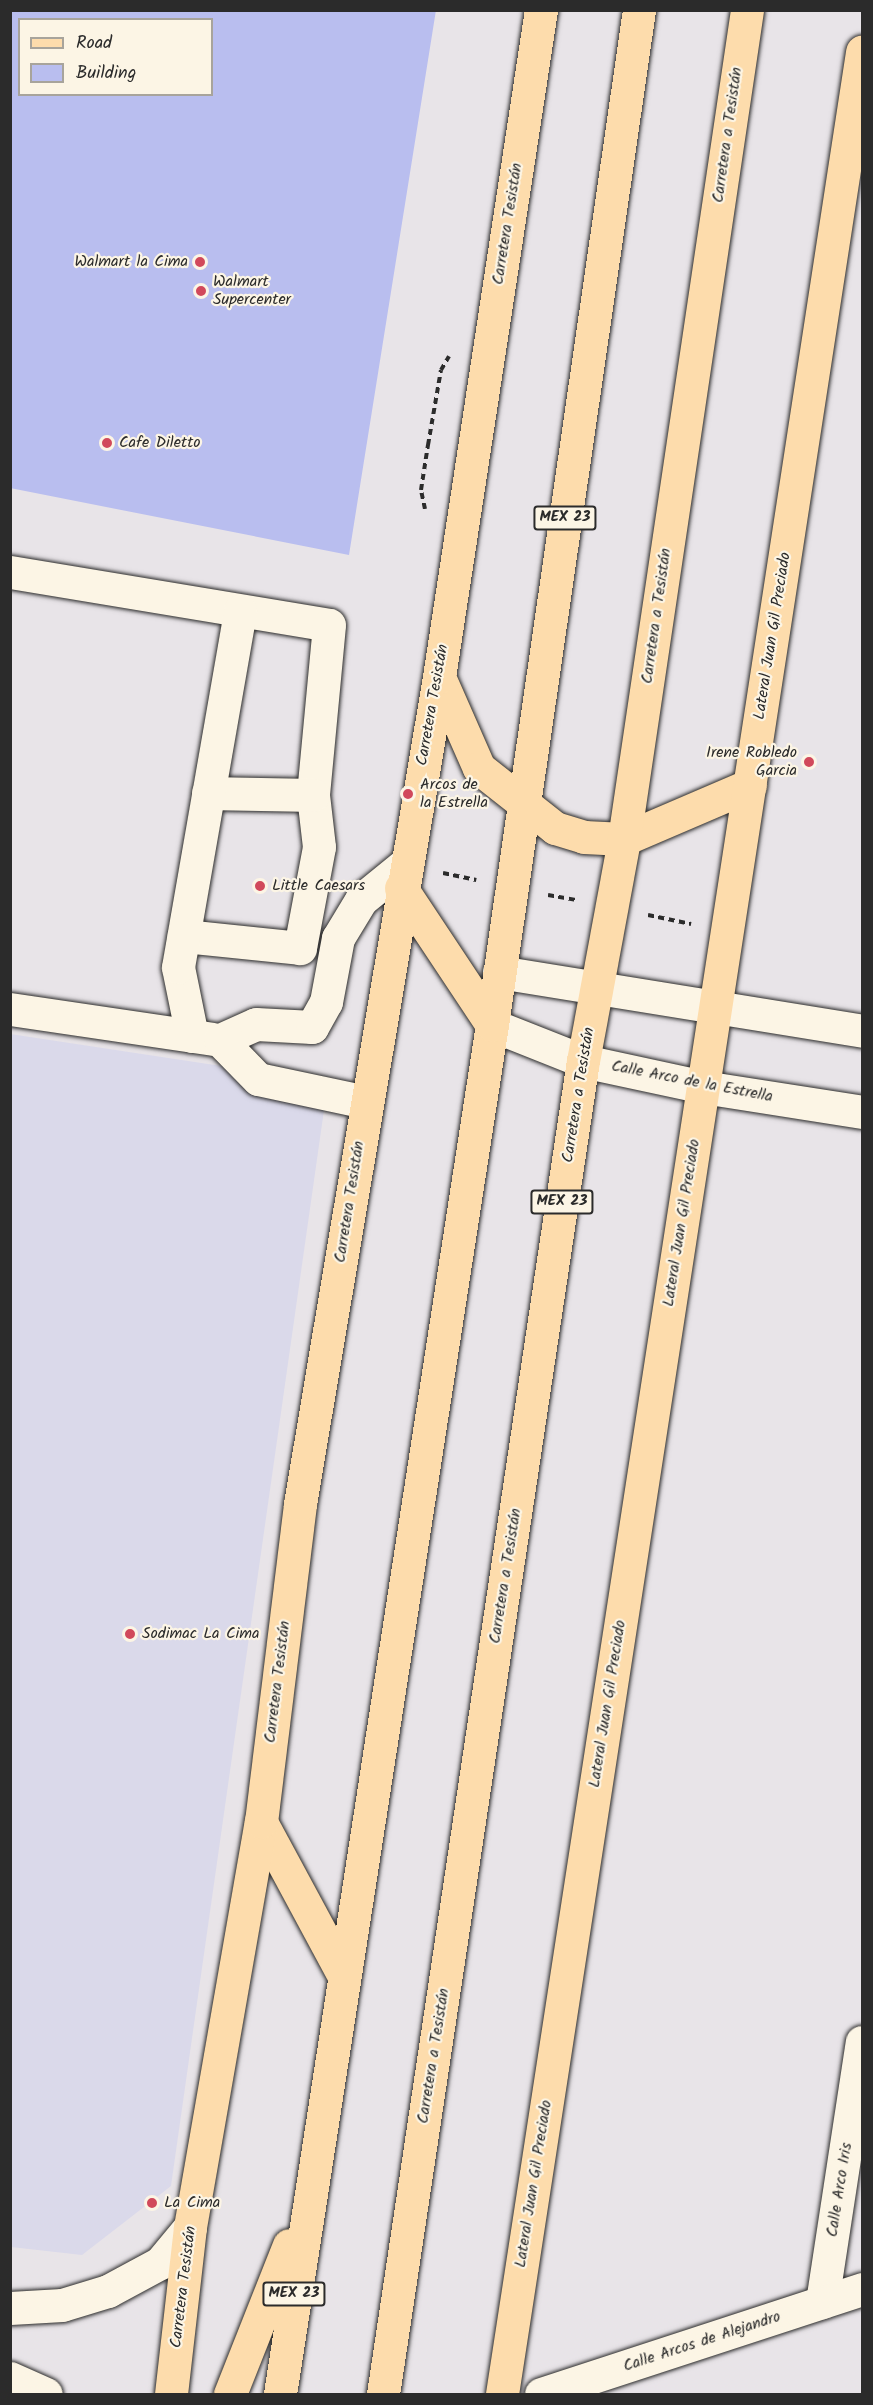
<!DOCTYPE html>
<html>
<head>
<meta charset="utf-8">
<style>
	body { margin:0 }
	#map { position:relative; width:873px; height:2405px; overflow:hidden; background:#e8e4e8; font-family:Kalam,sans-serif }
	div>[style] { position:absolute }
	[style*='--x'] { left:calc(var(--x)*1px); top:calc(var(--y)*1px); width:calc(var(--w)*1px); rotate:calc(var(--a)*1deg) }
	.built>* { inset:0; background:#dad9ea }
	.building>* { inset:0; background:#b9beef }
	.path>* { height:4px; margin-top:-2px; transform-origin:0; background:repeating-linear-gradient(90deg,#2b2b2b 0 6px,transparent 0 10.5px) }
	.roads { filter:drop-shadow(0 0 2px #2b2b2b) drop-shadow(0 0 2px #2b2b2b) }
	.minor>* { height:33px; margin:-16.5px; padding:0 16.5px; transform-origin:16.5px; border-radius:16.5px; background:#fcf5e5 }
	.major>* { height:33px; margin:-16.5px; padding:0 16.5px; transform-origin:16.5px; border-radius:16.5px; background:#fddcac }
	.dots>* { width:16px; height:16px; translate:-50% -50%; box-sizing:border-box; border:3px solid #fcf5e5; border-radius:50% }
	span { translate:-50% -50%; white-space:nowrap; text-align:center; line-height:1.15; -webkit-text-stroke:4.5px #fcf5e5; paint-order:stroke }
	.shield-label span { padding:2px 4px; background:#fcf5e5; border:2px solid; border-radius:4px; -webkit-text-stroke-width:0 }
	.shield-label { font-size:15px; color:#2b2b2b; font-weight:700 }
	.street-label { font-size:16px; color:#2b2b2b }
	.poi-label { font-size:16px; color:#2b2b2b }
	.right { translate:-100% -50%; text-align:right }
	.left { translate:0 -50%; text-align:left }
	.frame { position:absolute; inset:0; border:12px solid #2b2b2b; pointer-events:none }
	.legend { position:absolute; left:18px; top:18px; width:195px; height:78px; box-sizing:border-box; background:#fcf5e5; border:2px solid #a8a49b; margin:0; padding:8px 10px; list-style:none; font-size:18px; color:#2b2b2b }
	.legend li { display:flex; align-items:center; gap:12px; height:30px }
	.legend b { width:30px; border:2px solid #a8a49b }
</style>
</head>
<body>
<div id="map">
	<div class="built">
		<i style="clip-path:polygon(10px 1034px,328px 1082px,171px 2186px,82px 2255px,11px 2247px)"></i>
	</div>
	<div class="building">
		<i style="clip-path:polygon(evenodd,10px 10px,436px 10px,349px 555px,10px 488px,10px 10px,20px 20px,212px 20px,212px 94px,20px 94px,20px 20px)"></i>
	</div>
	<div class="path">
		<i style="--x:425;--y:509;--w:19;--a:-102"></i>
		<i style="--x:421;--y:490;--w:46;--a:-81.2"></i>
		<i style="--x:428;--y:445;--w:76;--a:-80.2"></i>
		<i style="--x:441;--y:370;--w:16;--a:-60"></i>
		<i style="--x:443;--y:873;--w:34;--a:12"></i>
		<i style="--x:548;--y:895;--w:28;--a:10"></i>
		<i style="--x:648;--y:915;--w:44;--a:11.8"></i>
	</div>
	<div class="roads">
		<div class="minor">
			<i style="--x:10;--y:572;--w:323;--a:9.4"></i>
			<i style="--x:329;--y:625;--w:171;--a:95.4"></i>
			<i style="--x:313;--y:795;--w:52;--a:83.4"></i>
			<i style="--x:319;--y:847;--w:103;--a:100.7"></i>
			<i style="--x:300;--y:948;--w:117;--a:-174.1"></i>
			<i style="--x:208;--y:793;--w:105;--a:1.1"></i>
			<i style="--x:499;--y:972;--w:368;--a:9.2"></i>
			<i style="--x:10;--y:1009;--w:204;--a:8.4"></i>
			<i style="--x:492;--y:1025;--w:98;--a:21.6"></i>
			<i style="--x:583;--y:1061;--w:123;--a:12.2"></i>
			<i style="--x:703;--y:1087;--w:161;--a:8.9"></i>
			<i style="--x:192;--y:1036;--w:70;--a:-101.5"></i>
			<i style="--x:178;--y:967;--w:361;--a:-80.1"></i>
			<i style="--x:366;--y:1102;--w:110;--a:-168"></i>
			<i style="--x:258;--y:1079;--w:54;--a:-134.3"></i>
			<i style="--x:220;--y:1040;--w:39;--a:-24"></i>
			<i style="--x:256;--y:1024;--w:56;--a:3.1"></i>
			<i style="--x:312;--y:1027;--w:29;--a:-61"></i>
			<i style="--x:326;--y:1002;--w:65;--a:-79.4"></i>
			<i style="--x:338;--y:938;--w:44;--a:-58.8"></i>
			<i style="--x:361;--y:900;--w:55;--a:-39.1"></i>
			<i style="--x:822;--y:2302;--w:263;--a:-81.3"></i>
			<i style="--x:10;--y:2308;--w:52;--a:-3.3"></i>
			<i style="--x:62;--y:2305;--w:48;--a:-16.9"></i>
			<i style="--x:108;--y:2291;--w:59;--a:-28.3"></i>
			<i style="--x:160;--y:2263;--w:47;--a:-50.2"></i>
			<i style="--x:10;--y:2378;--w:39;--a:24"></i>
			<i style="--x:541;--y:2394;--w:338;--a:-18.1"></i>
		</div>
		<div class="major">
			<i style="--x:439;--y:677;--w:99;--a:66.3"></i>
			<i style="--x:479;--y:768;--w:97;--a:38.3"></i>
			<i style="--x:555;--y:828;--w:30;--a:17"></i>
			<i style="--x:584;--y:837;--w:40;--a:2.9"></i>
			<i style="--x:624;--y:839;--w:137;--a:-23.2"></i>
			<i style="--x:401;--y:888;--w:164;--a:56.4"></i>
			<i style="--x:261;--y:1822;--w:175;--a:61.7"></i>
			<i style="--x:171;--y:2394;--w:168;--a:-83.5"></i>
			<i style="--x:190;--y:2227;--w:411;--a:-80.1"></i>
			<i style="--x:261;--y:1822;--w:320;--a:-83"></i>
			<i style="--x:300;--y:1504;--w:839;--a:-80.46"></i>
			<i style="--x:439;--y:677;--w:675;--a:-81.31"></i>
			<i style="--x:230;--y:2394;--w:160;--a:-68.4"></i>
			<i style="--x:280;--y:2394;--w:1385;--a:-81.2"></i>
			<i style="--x:492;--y:1025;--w:1026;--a:-81.76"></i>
			<i style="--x:383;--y:2394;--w:1348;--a:-81.47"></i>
			<i style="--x:583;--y:1061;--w:226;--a:-79.5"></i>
			<i style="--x:624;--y:839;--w:838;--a:-81.56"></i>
			<i style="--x:502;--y:2394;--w:2370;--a:-81.26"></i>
		</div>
	</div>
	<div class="dots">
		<i style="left:200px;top:262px;background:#d1495b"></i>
		<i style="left:201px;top:291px;background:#d1495b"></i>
		<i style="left:107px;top:443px;background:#d1495b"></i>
		<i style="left:809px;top:762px;background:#d1495b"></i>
		<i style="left:408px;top:794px;background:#d1495b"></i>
		<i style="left:260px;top:886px;background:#d1495b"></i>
		<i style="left:130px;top:1634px;background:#d1495b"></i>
		<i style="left:152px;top:2203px;background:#d1495b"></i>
	</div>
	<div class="shield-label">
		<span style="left:565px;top:518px">MEX 23</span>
		<span style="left:562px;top:1202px">MEX 23</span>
		<span style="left:294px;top:2294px">MEX 23</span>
	</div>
	<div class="street-label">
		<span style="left:728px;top:135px;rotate:-82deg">Carretera a Tesistán</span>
		<span style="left:508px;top:224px;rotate:-81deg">Carretera Tesistán</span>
		<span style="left:657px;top:616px;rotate:-82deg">Carretera a Tesistán</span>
		<span style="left:773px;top:636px;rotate:-81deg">Lateral Juan Gil Preciado</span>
		<span style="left:433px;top:705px;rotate:-80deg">Carretera Tesistán</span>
		<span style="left:692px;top:1082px;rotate:11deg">Calle Arco de la Estrella</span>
		<span style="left:579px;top:1095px;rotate:-81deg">Carretera a Tesistán</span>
		<span style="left:350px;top:1202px;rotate:-81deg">Carretera Tesistán</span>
		<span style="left:682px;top:1223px;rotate:-81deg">Lateral Juan Gil Preciado</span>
		<span style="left:506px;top:1576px;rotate:-81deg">Carretera a Tesistán</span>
		<span style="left:278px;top:1682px;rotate:-83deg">Carretera Tesistán</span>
		<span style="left:608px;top:1704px;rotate:-81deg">Lateral Juan Gil Preciado</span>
		<span style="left:434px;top:2056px;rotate:-81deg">Carretera a Tesistán</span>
		<span style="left:534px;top:2184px;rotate:-81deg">Lateral Juan Gil Preciado</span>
		<span style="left:840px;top:2190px;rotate:-81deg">Calle Arco Iris</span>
		<span style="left:184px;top:2287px;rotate:-83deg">Carretera Tesistán</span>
		<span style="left:702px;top:2342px;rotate:-18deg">Calle Arcos de Alejandro</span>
	</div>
	<div class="poi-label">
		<span class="right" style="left:188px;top:262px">Walmart la Cima</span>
		<span class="left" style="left:213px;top:291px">Walmart<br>Supercenter</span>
		<span class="left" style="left:119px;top:443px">Cafe Diletto</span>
		<span class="right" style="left:797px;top:762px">Irene Robledo<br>Garcia</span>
		<span class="left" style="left:420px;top:794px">Arcos de<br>la Estrella</span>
		<span class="left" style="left:272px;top:886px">Little Caesars</span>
		<span class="left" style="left:142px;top:1634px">Sodimac La Cima</span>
		<span class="left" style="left:164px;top:2203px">La Cima</span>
	</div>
	<div class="frame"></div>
	<ul class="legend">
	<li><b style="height:8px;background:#fddcac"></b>Road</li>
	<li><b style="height:16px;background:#b9beef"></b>Building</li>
	</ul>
</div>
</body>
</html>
